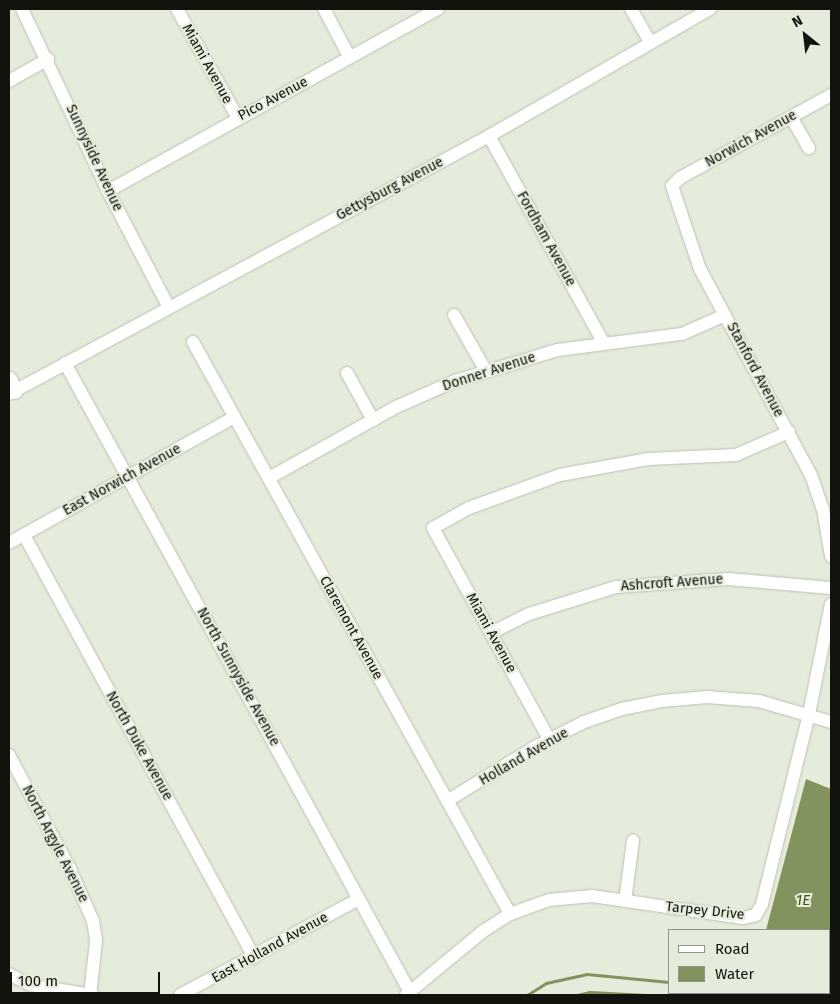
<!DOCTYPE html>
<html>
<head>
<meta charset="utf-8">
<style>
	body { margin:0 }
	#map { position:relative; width:840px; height:1004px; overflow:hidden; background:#e5ecdb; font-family:"Fira Sans",sans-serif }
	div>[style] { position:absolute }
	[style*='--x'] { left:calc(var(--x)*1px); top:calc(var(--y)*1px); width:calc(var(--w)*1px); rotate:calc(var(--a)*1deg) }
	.water>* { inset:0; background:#82935d }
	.stream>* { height:3px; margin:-1.5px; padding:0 1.5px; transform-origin:1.5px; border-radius:1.5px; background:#82935d }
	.roads { filter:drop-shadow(0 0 1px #bcc2b2) drop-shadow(0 0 1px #bcc2b2) }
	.minor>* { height:12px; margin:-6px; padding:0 6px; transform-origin:6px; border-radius:6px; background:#fff }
	.major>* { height:15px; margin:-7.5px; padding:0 7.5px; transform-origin:7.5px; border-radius:7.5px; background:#fff }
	span { translate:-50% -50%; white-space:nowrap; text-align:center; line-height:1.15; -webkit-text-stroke:4px #e5ecdb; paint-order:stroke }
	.street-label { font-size:14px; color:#11130d }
	.water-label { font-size:15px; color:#46561a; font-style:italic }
	.frame { position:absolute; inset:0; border:10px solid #11130d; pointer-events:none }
	.legend { position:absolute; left:668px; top:929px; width:162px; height:65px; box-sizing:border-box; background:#e5ecdb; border:1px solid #909589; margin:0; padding:6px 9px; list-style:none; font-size:15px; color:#11130d }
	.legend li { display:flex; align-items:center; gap:10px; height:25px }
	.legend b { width:25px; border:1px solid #909589 }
	.north { position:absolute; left:780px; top:10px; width:50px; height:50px; -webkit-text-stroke:4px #e5ecdb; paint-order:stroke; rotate:331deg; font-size:14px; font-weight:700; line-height:20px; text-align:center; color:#11130d }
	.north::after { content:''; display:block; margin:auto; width:18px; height:22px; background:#11130d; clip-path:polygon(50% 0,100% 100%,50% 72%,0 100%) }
	.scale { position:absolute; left:10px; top:972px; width:150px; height:22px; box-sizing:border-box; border:2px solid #11130d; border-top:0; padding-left:6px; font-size:15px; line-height:18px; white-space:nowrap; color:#11130d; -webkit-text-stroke:4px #e5ecdb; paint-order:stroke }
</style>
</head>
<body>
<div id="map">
	<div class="water">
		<i style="clip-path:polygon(806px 779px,831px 789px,831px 995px,759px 995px,829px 993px,829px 930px,766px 930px)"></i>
	</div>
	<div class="stream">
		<i style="--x:527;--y:995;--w:22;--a:-32"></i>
		<i style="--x:546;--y:983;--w:42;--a:-12.4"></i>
		<i style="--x:587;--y:974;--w:82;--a:5.6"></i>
		<i style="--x:577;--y:995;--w:13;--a:-13"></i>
		<i style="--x:590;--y:992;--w:57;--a:3"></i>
	</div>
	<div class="roads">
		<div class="minor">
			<i style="--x:22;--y:9;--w:201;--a:64.7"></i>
			<i style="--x:108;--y:191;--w:130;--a:62.4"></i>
			<i style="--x:177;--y:9;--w:125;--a:60.8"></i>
			<i style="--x:324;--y:9;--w:55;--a:62"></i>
			<i style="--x:631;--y:9;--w:38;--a:60"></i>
			<i style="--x:9;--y:81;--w:45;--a:-29.4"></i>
			<i style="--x:831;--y:95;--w:172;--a:151.2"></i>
			<i style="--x:680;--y:178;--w:11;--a:135"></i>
			<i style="--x:672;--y:186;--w:88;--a:71.4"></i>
			<i style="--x:700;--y:269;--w:234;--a:61.7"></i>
			<i style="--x:811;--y:475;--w:36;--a:71"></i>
			<i style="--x:823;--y:509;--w:48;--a:80.3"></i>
			<i style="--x:791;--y:117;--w:36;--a:60"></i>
			<i style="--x:489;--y:136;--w:235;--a:61"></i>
			<i style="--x:108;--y:191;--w:377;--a:-28.9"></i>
			<i style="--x:454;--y:315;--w:64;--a:60.3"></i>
			<i style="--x:193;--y:342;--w:654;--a:61"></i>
			<i style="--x:65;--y:363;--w:717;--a:61.26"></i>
			<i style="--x:347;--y:373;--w:54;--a:61"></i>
			<i style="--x:9;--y:394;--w:545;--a:-28.26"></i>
			<i style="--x:489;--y:136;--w:255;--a:-29.9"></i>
			<i style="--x:269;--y:478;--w:145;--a:-29.2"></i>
			<i style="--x:396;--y:407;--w:64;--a:-23.8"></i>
			<i style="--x:455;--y:381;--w:108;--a:-16.8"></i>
			<i style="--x:558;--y:350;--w:125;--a:-7.4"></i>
			<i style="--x:682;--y:334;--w:47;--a:-23.8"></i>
			<i style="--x:24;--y:535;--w:481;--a:61.4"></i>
			<i style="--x:9;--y:543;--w:258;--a:-29.2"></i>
			<i style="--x:491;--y:633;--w:42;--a:-26.6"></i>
			<i style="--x:529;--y:614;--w:91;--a:-17.2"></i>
			<i style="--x:616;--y:587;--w:112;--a:-4.1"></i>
			<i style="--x:728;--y:579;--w:103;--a:5"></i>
			<i style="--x:549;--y:739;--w:241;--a:-118.8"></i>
			<i style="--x:433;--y:528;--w:41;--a:-29.1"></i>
			<i style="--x:469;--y:508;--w:97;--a:-19.9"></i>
			<i style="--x:560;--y:475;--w:89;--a:-10.3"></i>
			<i style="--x:648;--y:459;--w:88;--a:-2.6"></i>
			<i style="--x:736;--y:455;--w:58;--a:-23.5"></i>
			<i style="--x:9;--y:755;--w:129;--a:61.8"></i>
			<i style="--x:70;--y:869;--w:57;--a:66.1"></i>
			<i style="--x:93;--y:921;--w:20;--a:81"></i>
			<i style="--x:96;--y:941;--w:54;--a:96.3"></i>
			<i style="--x:447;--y:801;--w:101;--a:-31.6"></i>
			<i style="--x:533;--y:748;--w:57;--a:-27"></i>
			<i style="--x:584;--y:722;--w:40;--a:-18.9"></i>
			<i style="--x:622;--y:709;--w:41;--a:-11.3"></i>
			<i style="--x:662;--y:701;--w:45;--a:-5.1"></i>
			<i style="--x:707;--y:697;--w:52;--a:4.4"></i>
			<i style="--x:759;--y:701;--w:75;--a:16.3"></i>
			<i style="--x:625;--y:901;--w:61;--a:-82.4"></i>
			<i style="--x:9;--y:974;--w:25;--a:27"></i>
			<i style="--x:31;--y:985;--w:63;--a:9.2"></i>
			<i style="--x:180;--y:995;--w:203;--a:-28.2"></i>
			<i style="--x:406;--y:995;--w:99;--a:-39.7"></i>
			<i style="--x:482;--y:932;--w:33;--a:-33"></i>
			<i style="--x:510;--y:914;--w:41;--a:-19.7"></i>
			<i style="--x:549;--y:900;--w:43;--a:-5.3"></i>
			<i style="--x:592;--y:896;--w:153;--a:8.3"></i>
			<i style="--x:743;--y:918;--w:13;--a:-13"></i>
			<i style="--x:756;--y:915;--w:13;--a:-61"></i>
			<i style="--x:762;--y:904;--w:196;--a:-76.1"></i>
			<i style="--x:809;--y:714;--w:112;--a:-78.7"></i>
		</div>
		<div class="major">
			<i style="--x:9;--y:379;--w:13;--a:63"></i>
		</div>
	</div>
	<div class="street-label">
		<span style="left:207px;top:64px;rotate:61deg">Miami Avenue</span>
		<span style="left:273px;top:99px;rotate:-28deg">Pico Avenue</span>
		<span style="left:751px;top:139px;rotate:-29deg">Norwich Avenue</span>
		<span style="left:94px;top:158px;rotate:65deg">Sunnyside Avenue</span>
		<span style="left:390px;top:189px;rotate:-28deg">Gettysburg Avenue</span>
		<span style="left:546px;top:239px;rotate:61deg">Fordham Avenue</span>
		<span style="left:755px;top:370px;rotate:62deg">Stanford Avenue</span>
		<span style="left:489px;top:372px;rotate:-18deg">Donner Avenue</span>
		<span style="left:122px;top:480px;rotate:-29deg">East Norwich Avenue</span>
		<span style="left:672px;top:583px;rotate:-4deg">Ashcroft Avenue</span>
		<span style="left:351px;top:628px;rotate:61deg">Claremont Avenue</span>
		<span style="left:491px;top:633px;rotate:61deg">Miami Avenue</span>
		<span style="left:238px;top:677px;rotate:61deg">North Sunnyside Avenue</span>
		<span style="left:139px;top:746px;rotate:61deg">North Duke Avenue</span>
		<span style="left:524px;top:757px;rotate:-30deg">Holland Avenue</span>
		<span style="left:55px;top:844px;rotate:63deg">North Argyle Avenue</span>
		<span style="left:705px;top:911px;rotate:6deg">Tarpey Drive</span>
		<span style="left:270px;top:948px;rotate:-29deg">East Holland Avenue</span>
	</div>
	<div class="water-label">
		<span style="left:803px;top:901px">1E</span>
	</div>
	<div class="frame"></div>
	<ul class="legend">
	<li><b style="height:6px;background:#fff"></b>Road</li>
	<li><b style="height:14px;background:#82935d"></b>Water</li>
	</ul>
	<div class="north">N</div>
	<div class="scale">100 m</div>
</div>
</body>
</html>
